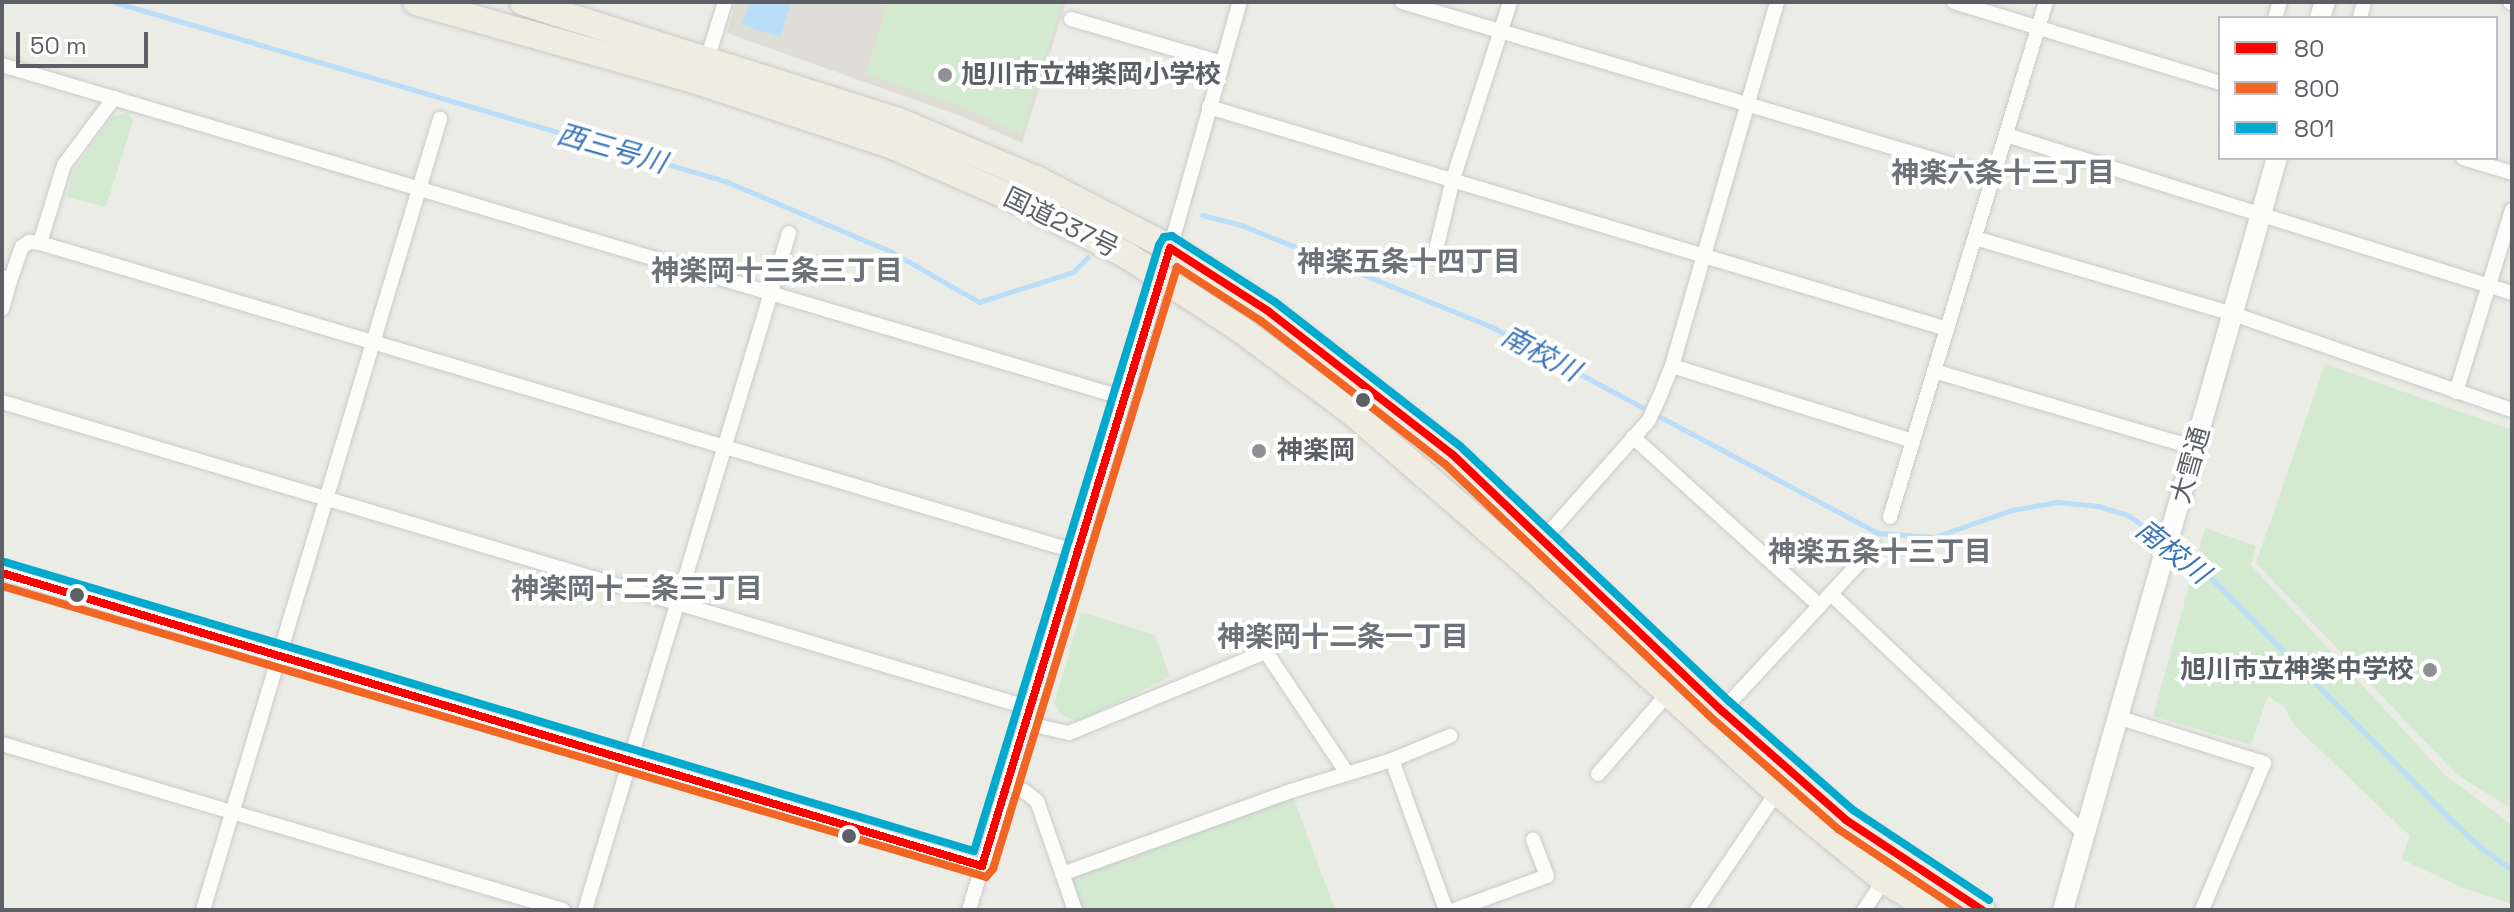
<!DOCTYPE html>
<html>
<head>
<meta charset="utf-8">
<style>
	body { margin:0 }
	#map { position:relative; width:2514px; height:912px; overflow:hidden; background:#ecece7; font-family:"Space Grotesk","Noto Sans JP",sans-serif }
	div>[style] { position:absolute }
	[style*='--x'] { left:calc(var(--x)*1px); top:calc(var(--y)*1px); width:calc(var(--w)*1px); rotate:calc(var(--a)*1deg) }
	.education>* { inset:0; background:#deddd6 }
	.green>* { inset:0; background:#d3ead1 }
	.water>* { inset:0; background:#baddf8 }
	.stream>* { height:5px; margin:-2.5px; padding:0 2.5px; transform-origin:2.5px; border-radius:2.5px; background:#baddf8 }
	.roads { filter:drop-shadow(0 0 2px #c9c9c9) drop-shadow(0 0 2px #c9c9c9) }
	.street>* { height:14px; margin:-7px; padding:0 7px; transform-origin:7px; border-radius:7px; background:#fcfcfb }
	.secondary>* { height:20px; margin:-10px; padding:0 10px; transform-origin:10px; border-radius:10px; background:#fcfcfb }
	.highway>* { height:26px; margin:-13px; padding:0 13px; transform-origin:13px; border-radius:13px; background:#efece1 }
	.bus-1>* { height:8px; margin:-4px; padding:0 4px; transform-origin:4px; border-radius:4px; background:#f00 }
	.bus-2>* { height:8px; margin:-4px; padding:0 4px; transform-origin:4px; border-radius:4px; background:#f26522 }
	.bus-3>* { height:8px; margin:-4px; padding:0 4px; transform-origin:4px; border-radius:4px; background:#00a9ce }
	.dots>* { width:22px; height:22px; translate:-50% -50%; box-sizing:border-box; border:4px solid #fff; border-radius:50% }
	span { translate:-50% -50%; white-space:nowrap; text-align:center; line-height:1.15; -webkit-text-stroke:8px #fff; paint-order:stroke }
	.poi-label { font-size:26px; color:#5c6065; font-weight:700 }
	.left { translate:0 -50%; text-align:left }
	.right { translate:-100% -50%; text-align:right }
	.street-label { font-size:26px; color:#5c6065 }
	.water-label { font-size:28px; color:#3a75b8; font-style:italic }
	.neighbourhood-label { font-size:28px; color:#6c7277; font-weight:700 }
	.frame { position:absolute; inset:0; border:4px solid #5c6065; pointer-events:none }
	.legend { position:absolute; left:2218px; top:16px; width:280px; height:144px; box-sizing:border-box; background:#fff; border:2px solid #bebfc1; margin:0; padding:10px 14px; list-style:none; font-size:24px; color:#5c6065 }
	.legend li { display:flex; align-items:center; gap:16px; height:40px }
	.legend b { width:40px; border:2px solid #bebfc1 }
	.scale { position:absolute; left:16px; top:32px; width:132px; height:36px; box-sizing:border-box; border:4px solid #5c6065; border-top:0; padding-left:10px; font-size:24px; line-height:28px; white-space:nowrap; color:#5c6065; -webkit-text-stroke:6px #fff; paint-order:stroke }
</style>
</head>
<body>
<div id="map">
	<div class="education">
		<i style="clip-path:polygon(736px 2px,1066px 2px,1022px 143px,966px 118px,727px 33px)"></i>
	</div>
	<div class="green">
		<i style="clip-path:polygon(888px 2px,1062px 2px,1021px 134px,967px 109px,866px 74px)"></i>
		<i style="clip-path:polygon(127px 112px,133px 121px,106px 207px,66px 197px,73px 172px,112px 117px)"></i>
		<i style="clip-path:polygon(2325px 364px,2512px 430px,2512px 809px,2456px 774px,2256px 563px)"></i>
		<i style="clip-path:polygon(2205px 528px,2256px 546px,2251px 565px,2446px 776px,2512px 825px,2512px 904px,2463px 888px,2401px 859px,2410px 836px,2294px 725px,2284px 707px,2268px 696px,2251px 745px,2153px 716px)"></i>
		<i style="clip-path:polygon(1081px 612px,1155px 635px,1170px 677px,1077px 722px,1061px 714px,1054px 704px)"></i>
		<i style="clip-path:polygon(1291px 791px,1335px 910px,1075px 910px,1062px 874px)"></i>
	</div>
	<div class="water">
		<i style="clip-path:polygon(750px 2px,791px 2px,780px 37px,742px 25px)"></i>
	</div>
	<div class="stream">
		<i style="--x:114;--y:2;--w:637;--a:16.33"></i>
		<i style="--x:725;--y:181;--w:179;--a:23"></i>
		<i style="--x:890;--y:251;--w:103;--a:29.8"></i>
		<i style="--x:979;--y:302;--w:99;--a:-17.7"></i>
		<i style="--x:1073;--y:272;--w:21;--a:-45"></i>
		<i style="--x:1202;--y:215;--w:40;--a:14.4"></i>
		<i style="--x:1241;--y:225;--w:269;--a:22.1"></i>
		<i style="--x:1490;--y:326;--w:439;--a:28.1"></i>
		<i style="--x:1877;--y:533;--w:57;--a:4"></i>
		<i style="--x:1934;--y:537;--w:83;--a:-19.1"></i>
		<i style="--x:2012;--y:510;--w:46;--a:-10.1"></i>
		<i style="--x:2057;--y:502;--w:41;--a:5.6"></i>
		<i style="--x:2098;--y:506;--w:31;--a:17"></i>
		<i style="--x:2128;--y:515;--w:42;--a:36.3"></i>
		<i style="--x:2170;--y:546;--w:35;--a:35"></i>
		<i style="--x:2199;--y:566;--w:354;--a:45.2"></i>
		<i style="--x:2448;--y:817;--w:44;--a:43.2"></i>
		<i style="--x:2480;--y:847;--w:39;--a:35"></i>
	</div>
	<div class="roads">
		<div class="street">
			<i style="--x:1402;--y:2;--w:616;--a:16.49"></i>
			<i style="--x:1954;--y:2;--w:278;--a:16.9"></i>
			<i style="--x:2510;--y:2;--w:2;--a:27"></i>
			<i style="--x:2275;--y:18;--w:17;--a:-73"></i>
			<i style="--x:2360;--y:18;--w:16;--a:-76"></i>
			<i style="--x:1071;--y:19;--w:157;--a:16.2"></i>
			<i style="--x:706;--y:63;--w:64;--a:-72.7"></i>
			<i style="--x:2;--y:65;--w:1170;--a:16.53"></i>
			<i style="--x:1209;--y:107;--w:771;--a:16.74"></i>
			<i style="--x:2006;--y:135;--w:530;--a:17.34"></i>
			<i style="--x:2463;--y:158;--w:51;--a:17"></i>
			<i style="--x:1975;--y:238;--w:269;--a:16.4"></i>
			<i style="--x:2233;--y:314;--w:295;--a:19"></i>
			<i style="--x:40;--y:243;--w:1082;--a:16.59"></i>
			<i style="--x:1435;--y:254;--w:77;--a:-76.5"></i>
			<i style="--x:1453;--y:179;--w:186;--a:-72.1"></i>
			<i style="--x:2;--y:277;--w:9;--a:27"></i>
			<i style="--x:10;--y:281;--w:36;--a:-71"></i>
			<i style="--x:22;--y:247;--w:9;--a:-36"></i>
			<i style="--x:29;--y:242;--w:11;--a:5"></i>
			<i style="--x:40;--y:243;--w:82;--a:-72.9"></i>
			<i style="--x:64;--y:165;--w:84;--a:-53.3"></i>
			<i style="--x:2;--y:309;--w:29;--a:-74"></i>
			<i style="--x:1672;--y:366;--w:252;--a:17.3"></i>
			<i style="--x:1934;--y:371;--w:273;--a:16.4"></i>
			<i style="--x:2456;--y:392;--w:190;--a:-72.9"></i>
			<i style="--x:2;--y:402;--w:1073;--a:16.58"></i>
			<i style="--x:1633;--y:437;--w:252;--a:42.1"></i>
			<i style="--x:1890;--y:517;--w:538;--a:-73.15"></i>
			<i style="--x:1524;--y:561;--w:188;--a:-48.4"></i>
			<i style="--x:1649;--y:420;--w:24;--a:-66"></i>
			<i style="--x:1659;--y:398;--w:35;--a:-68"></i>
			<i style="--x:1672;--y:366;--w:379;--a:-73.9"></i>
			<i style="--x:2;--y:573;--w:1023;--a:16.65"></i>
			<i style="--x:1831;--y:594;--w:349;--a:43.4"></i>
			<i style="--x:1719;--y:714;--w:228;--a:-47.1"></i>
			<i style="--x:2120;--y:718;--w:151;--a:17.4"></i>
			<i style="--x:2264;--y:763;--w:160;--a:112.9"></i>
			<i style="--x:1025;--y:723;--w:45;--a:12.8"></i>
			<i style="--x:1069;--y:733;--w:213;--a:-22.4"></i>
			<i style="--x:1266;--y:652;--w:146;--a:56.2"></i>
			<i style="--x:2;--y:744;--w:585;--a:16.48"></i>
			<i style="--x:1392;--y:760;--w:159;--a:70.2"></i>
			<i style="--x:1598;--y:774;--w:111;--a:-49"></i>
			<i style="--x:1007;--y:786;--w:18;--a:16"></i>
			<i style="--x:1024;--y:791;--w:16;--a:38"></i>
			<i style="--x:1037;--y:801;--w:115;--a:70.8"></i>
			<i style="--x:1062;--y:874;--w:244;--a:-19.9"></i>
			<i style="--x:1291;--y:791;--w:106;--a:-17.1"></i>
			<i style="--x:1392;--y:760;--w:63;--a:-22.5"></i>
			<i style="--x:203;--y:910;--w:826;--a:-73.32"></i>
			<i style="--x:585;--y:910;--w:707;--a:-73.23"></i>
			<i style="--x:969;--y:910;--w:717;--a:-73.13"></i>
			<i style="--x:1177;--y:224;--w:231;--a:-74.2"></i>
			<i style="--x:1454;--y:910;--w:99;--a:-20.1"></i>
			<i style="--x:1547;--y:876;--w:39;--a:-111"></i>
			<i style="--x:1697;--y:910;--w:146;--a:-55.9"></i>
			<i style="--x:1864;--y:910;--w:63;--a:-56.1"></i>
		</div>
		<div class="secondary">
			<i style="--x:2320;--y:18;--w:17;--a:-73"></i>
			<i style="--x:2063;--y:910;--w:782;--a:-74.12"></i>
		</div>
		<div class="highway">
			<i style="--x:416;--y:2;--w:295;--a:15.7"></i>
			<i style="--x:700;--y:82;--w:203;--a:18.3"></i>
			<i style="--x:893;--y:146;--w:145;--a:23.6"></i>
			<i style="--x:1026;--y:204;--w:112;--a:27"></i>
			<i style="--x:1126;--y:255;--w:136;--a:33"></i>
			<i style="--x:1240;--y:329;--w:141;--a:36.6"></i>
			<i style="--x:1353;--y:413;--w:226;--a:40.9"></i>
			<i style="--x:1524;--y:561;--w:343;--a:42.4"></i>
			<i style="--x:1777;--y:792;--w:139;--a:39.4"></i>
			<i style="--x:1884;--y:880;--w:57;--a:31.5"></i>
			<i style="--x:523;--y:2;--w:391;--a:17.6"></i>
			<i style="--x:896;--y:120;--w:152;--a:22.9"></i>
			<i style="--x:1036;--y:179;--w:151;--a:27.2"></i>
			<i style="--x:1170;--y:248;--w:117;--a:32.7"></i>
			<i style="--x:1268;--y:311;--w:234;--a:37.9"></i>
			<i style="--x:1453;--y:455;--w:371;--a:43.6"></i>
			<i style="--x:1722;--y:711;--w:165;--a:41.3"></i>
			<i style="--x:1846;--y:820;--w:163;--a:33.5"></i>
		</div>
	</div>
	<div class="bus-1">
		<i style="--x:2;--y:573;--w:1023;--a:16.65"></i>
		<i style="--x:982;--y:866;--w:646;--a:-73.08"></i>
		<i style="--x:1170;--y:248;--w:117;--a:32.7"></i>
		<i style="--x:1268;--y:311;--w:234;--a:37.9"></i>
		<i style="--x:1453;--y:455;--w:371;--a:43.6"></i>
		<i style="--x:1722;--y:711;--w:165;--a:41.3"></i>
		<i style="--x:1846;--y:820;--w:163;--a:33.5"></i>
	</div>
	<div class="bus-2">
		<i style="--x:2;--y:586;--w:1026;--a:16.47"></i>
		<i style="--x:986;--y:877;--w:11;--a:-49"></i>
		<i style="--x:993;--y:869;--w:629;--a:-73"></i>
		<i style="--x:1177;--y:267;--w:100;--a:32.7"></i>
		<i style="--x:1261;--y:321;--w:233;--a:37.9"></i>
		<i style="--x:1445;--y:464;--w:371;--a:43.6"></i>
		<i style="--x:1714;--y:720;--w:165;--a:41.3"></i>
		<i style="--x:1838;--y:829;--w:146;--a:33.6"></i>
	</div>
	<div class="bus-3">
		<i style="--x:5;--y:562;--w:1011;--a:16.61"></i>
		<i style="--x:974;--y:851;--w:634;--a:-73.02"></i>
		<i style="--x:1159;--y:245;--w:9;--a:-58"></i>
		<i style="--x:1164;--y:237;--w:8;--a:-7"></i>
		<i style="--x:1172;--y:236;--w:122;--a:32.7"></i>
		<i style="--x:1275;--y:302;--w:234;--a:37.9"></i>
		<i style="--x:1460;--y:446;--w:372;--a:43.5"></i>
		<i style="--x:1730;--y:702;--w:164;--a:41.3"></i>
		<i style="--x:1853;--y:810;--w:163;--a:33.5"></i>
	</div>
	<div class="dots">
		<i style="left:945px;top:75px;background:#8e9192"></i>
		<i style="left:1363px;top:400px;background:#5c6065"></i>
		<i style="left:1259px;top:451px;background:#8e9192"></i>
		<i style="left:77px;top:595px;background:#5c6065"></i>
		<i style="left:2430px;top:670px;background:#8e9192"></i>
		<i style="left:849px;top:836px;background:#5c6065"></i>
	</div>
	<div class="poi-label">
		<span class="left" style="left:961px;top:75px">旭川市立神楽岡小学校</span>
		<span class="left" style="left:1277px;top:451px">神楽岡</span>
		<span class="right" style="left:2414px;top:670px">旭川市立神楽中学校</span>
	</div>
	<div class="street-label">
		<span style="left:1061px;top:223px;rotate:26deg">国道237号</span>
		<span style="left:2191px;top:465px;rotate:-74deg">大雪通</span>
	</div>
	<div class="water-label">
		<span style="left:612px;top:148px;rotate:16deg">西三号川</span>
		<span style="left:1541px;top:353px;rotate:28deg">南校川</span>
		<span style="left:2173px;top:551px;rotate:38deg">南校川</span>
	</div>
	<div class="neighbourhood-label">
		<span style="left:2003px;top:172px">神楽六条十三丁目</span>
		<span style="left:1409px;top:261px">神楽五条十四丁目</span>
		<span style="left:777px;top:270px">神楽岡十三条三丁目</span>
		<span style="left:1880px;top:551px">神楽五条十三丁目</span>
		<span style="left:637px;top:588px">神楽岡十二条三丁目</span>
		<span style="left:1343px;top:636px">神楽岡十二条一丁目</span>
	</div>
	<div class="frame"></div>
	<ul class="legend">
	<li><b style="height:10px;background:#f00"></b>80</li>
	<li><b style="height:10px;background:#f26522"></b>800</li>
	<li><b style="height:10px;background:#00a9ce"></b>801</li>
	</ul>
	<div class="scale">50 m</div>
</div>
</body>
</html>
